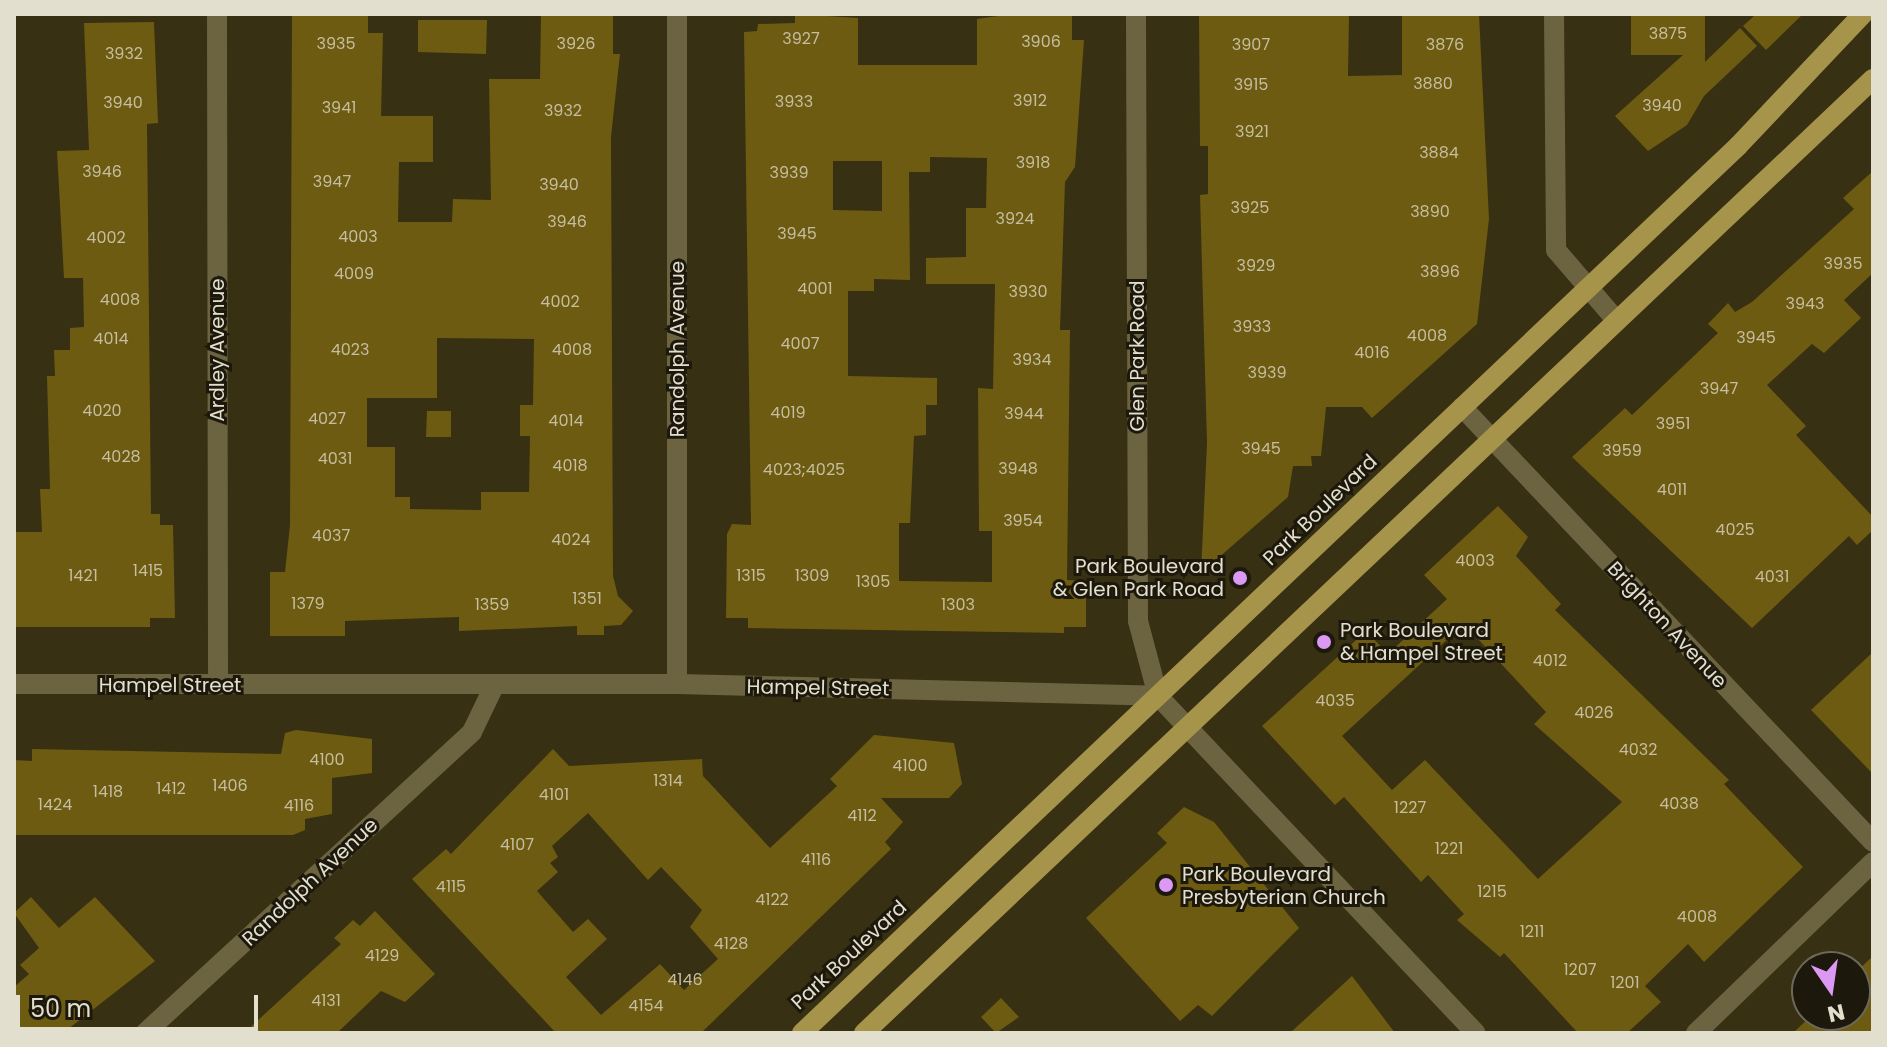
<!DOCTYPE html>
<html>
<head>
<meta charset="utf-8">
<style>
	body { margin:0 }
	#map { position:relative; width:1887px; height:1047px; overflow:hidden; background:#383012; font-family:Poppins,sans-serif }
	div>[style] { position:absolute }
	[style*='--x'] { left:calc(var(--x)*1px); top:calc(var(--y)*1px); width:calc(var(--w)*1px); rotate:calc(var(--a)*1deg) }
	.building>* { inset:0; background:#6d5b12 }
	.minor>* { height:20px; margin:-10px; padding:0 10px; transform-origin:10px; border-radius:10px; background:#6c6341 }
	.major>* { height:20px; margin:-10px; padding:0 10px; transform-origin:10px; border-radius:10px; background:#a7944b }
	.dots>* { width:22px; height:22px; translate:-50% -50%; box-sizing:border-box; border:4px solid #1c180c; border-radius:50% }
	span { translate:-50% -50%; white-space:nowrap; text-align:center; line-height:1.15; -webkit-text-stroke:6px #1c180c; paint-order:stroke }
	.number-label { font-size:16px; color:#c6be9f }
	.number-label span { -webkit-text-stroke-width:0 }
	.street-label { font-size:20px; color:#e3dfce }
	.poi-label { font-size:20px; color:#e3dfce }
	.right { translate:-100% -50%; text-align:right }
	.left { translate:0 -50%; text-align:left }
	.frame { position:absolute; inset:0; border:16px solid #e3dfce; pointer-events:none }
	.north { position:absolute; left:1791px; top:951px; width:80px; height:80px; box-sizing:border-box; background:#1c180c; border:2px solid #6c685a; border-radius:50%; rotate:167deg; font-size:22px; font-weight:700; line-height:32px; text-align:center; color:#e3dfce }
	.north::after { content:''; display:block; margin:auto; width:28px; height:36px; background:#dc99f4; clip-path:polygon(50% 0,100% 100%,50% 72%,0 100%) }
	.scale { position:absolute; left:16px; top:995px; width:242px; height:36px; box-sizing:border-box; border:4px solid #e3dfce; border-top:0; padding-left:10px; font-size:24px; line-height:28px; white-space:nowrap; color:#e3dfce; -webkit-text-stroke:6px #1c180c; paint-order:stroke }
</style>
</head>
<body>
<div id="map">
	<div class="building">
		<i style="clip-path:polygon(evenodd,292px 14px,368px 14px,368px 33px,383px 33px,381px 116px,433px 116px,433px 162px,399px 162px,398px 222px,452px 222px,453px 199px,491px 200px,489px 79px,540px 79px,541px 14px,613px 14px,613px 54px,620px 54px,611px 137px,613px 576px,618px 596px,633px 611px,621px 625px,604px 626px,604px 635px,577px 635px,577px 626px,459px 631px,459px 617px,345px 621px,345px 636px,270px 636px,270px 572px,285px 572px,290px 525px,292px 14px,437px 338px,534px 339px,533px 405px,520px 405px,520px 436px,530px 436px,529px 492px,481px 492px,481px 510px,410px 509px,410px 497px,395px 497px,395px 447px,367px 447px,367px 398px,437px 398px,437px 338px)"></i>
		<i style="clip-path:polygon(evenodd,795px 14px,858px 18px,858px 65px,977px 65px,977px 19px,998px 16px,1072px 16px,1072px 40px,1084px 40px,1075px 167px,1065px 182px,1060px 330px,1070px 330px,1067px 580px,1086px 581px,1086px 627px,1064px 627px,1064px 633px,748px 628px,748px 618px,726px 618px,727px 534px,732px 524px,751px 525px,744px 32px,757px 31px,758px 24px,795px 23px,795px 14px,930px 157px,987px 158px,986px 208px,966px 208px,966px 257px,926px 258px,926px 284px,995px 284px,993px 389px,978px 388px,979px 531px,992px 531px,992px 582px,899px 581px,899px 523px,910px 523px,914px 436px,926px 435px,926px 405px,937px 405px,937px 378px,848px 376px,848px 291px,874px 291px,874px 279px,910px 280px,909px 172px,930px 172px,930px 157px,795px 14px,833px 161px,882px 161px,882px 211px,833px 210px,833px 161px)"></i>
		<i style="clip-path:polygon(1199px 14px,1349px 14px,1348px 76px,1402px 75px,1402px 14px,1479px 14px,1489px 219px,1477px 324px,1372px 418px,1362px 407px,1326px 407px,1321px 456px,1311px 456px,1312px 466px,1293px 466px,1288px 497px,1201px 573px,1207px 443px,1200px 195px,1208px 194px,1208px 146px,1200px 146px)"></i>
		<i style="clip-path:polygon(1631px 14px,1705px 14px,1705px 62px,1740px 28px,1757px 46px,1704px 96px,1687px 125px,1648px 151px,1615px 116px,1683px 55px,1631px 55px)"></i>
		<i style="clip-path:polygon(1756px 14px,1803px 14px,1766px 50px,1743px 26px)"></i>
		<i style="clip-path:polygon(418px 20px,487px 20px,486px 54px,418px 52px)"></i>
		<i style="clip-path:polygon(154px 22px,158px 123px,147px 124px,151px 514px,160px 514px,160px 525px,173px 525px,175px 618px,150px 618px,150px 627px,14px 627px,14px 532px,42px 532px,40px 489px,50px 489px,47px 376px,55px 376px,54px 350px,70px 350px,70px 328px,84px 327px,83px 278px,64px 278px,57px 151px,89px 150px,84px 23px)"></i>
		<i style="clip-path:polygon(1873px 171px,1873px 273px,1844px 300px,1861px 318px,1824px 353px,1812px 344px,1767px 385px,1806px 426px,1796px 435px,1873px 517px,1873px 530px,1857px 545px,1849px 536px,1752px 628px,1572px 457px,1625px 408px,1632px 415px,1718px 333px,1708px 324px,1728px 303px,1735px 312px,1752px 302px,1854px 209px,1843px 198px)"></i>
		<i style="clip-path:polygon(427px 411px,451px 411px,451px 437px,426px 437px)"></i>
		<i style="clip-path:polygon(evenodd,1498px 506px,1528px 537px,1516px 556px,1561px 604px,1555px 610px,1729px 780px,1724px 784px,1803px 867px,1704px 962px,1688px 944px,1645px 986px,1661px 1002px,1627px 1033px,1578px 1033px,1504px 953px,1500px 957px,1457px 920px,1464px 914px,1428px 875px,1421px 882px,1344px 797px,1335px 805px,1262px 726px,1366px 631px,1388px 654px,1447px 599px,1424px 575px,1498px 506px,1464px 624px,1546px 712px,1534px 724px,1622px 802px,1538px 879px,1425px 760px,1392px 790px,1342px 736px,1464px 624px)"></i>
		<i style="clip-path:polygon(1873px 652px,1873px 774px,1811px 710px)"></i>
		<i style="clip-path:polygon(296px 730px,372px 739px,372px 773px,332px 778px,332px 814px,305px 819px,305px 830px,293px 835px,14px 835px,14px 760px,32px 761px,32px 749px,281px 754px,285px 733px)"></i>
		<i style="clip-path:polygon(evenodd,874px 735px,954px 743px,962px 784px,949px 798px,881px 798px,903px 822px,885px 842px,891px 849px,701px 1033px,556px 1033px,412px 879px,446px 849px,451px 854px,553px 749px,569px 766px,702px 759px,703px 776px,770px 848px,837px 786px,830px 779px,874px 735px,588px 813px,648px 880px,661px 867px,702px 910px,690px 927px,718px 959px,684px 990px,660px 964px,601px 1015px,566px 977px,607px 939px,588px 919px,573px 932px,537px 891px,558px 872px,550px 863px,558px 857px,552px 846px,588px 813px)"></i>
		<i style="clip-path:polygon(1184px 807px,1214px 822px,1299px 928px,1212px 1016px,1198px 1005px,1180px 1021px,1086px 918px,1167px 843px,1157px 833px)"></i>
		<i style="clip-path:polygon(31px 897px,59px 928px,95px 897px,155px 961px,63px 1033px,14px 1033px,14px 987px,29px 974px,20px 965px,39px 948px,14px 913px)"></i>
		<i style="clip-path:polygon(375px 911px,435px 974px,405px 1002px,381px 991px,337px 1033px,244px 1033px,341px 944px,334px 938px,353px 920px,360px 926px)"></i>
		<i style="clip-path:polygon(1873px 956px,1873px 1033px,1793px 1033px,1812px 1015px,1855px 1015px,1855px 973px)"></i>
		<i style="clip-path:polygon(1352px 976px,1395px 1033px,1290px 1033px)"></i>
		<i style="clip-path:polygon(1001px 998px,1019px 1017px,996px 1033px,981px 1017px)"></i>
	</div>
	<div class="minor">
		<i style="--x:217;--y:14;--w:671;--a:89.91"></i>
		<i style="--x:677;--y:14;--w:670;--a:90"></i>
		<i style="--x:1136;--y:14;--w:607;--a:89.81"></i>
		<i style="--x:1138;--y:621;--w:78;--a:75.1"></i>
		<i style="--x:1554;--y:14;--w:236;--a:89.5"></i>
		<i style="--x:1556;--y:250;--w:92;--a:49.4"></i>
		<i style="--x:1462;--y:407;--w:598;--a:46.62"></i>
		<i style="--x:14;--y:684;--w:663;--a:0"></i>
		<i style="--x:677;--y:684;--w:481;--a:1.4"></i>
		<i style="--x:1158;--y:696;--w:463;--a:46.7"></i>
		<i style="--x:145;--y:1033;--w:444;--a:-42.6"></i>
		<i style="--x:472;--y:732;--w:51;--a:-64.4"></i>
		<i style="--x:1696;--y:1033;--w:246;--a:-44"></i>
	</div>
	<div class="major">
		<i style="--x:802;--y:1033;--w:1290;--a:-43.46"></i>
		<i style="--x:1738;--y:146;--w:182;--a:-46.6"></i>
		<i style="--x:864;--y:1033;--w:1389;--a:-43.4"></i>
	</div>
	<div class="dots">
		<i style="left:1240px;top:578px;background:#dc99f4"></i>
		<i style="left:1324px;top:642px;background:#dc99f4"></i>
		<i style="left:1166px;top:885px;background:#dc99f4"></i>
	</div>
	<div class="number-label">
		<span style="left:1668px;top:34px">3875</span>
		<span style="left:801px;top:39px">3927</span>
		<span style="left:1041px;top:42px">3906</span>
		<span style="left:336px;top:44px">3935</span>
		<span style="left:576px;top:44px">3926</span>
		<span style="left:1251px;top:45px">3907</span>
		<span style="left:1445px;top:45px">3876</span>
		<span style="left:124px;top:54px">3932</span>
		<span style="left:1433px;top:84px">3880</span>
		<span style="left:1251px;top:85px">3915</span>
		<span style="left:1030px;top:101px">3912</span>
		<span style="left:794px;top:102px">3933</span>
		<span style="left:123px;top:103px">3940</span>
		<span style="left:1662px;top:106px">3940</span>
		<span style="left:339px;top:108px">3941</span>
		<span style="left:563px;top:111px">3932</span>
		<span style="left:1252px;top:132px">3921</span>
		<span style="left:1439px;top:153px">3884</span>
		<span style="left:1033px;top:163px">3918</span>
		<span style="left:102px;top:172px">3946</span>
		<span style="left:789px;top:173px">3939</span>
		<span style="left:332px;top:182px">3947</span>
		<span style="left:559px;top:185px">3940</span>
		<span style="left:1250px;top:208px">3925</span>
		<span style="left:1430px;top:212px">3890</span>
		<span style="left:1015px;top:219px">3924</span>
		<span style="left:567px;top:222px">3946</span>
		<span style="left:797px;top:234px">3945</span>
		<span style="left:358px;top:237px">4003</span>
		<span style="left:106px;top:238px">4002</span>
		<span style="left:1843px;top:264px">3935</span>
		<span style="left:1256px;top:266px">3929</span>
		<span style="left:1440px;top:272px">3896</span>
		<span style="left:354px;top:274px">4009</span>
		<span style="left:815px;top:289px">4001</span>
		<span style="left:1028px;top:292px">3930</span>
		<span style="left:120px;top:300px">4008</span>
		<span style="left:560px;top:302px">4002</span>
		<span style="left:1805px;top:304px">3943</span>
		<span style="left:1252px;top:327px">3933</span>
		<span style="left:1427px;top:336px">4008</span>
		<span style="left:1756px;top:338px">3945</span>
		<span style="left:111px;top:339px">4014</span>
		<span style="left:800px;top:344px">4007</span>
		<span style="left:350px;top:350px">4023</span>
		<span style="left:572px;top:350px">4008</span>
		<span style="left:1372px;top:353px">4016</span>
		<span style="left:1032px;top:360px">3934</span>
		<span style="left:1267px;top:373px">3939</span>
		<span style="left:1719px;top:389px">3947</span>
		<span style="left:102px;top:411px">4020</span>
		<span style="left:788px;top:413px">4019</span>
		<span style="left:1024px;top:414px">3944</span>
		<span style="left:327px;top:419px">4027</span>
		<span style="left:566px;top:421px">4014</span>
		<span style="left:1673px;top:424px">3951</span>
		<span style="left:1261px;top:449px">3945</span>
		<span style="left:1622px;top:451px">3959</span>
		<span style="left:121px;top:457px">4028</span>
		<span style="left:335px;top:459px">4031</span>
		<span style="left:570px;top:466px">4018</span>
		<span style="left:1018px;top:469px">3948</span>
		<span style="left:804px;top:470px">4023;4025</span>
		<span style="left:1672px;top:490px">4011</span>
		<span style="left:1023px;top:521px">3954</span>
		<span style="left:1735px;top:530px">4025</span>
		<span style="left:331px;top:536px">4037</span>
		<span style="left:571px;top:540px">4024</span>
		<span style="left:1475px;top:561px">4003</span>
		<span style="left:148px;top:571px">1415</span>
		<span style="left:83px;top:576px">1421</span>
		<span style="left:751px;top:576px">1315</span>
		<span style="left:812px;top:576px">1309</span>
		<span style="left:1772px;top:577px">4031</span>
		<span style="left:873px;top:582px">1305</span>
		<span style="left:587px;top:599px">1351</span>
		<span style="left:308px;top:604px">1379</span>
		<span style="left:492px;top:605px">1359</span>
		<span style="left:958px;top:605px">1303</span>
		<span style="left:1550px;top:661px">4012</span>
		<span style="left:1335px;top:701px">4035</span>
		<span style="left:1594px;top:713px">4026</span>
		<span style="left:1638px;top:750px">4032</span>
		<span style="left:327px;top:760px">4100</span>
		<span style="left:910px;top:766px">4100</span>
		<span style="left:668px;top:781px">1314</span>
		<span style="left:230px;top:786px">1406</span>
		<span style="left:171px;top:789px">1412</span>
		<span style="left:108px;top:792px">1418</span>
		<span style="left:554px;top:795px">4101</span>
		<span style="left:1679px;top:804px">4038</span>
		<span style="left:55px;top:805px">1424</span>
		<span style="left:299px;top:806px">4116</span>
		<span style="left:1410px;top:808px">1227</span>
		<span style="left:862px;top:816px">4112</span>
		<span style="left:517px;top:845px">4107</span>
		<span style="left:1449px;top:849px">1221</span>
		<span style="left:816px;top:860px">4116</span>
		<span style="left:451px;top:887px">4115</span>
		<span style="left:1492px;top:892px">1215</span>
		<span style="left:772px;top:900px">4122</span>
		<span style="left:1697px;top:917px">4008</span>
		<span style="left:1532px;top:932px">1211</span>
		<span style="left:731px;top:944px">4128</span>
		<span style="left:382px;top:956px">4129</span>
		<span style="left:1580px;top:970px">1207</span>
		<span style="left:685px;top:980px">4146</span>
		<span style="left:1625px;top:983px">1201</span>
		<span style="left:326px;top:1001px">4131</span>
		<span style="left:646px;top:1006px">4154</span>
	</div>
	<div class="street-label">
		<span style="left:677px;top:349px;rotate:-90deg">Randolph Avenue</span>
		<span style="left:217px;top:350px;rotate:-90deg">Ardley Avenue</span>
		<span style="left:1137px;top:356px;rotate:-90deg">Glen Park Road</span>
		<span style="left:1320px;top:510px;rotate:-44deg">Park Boulevard</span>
		<span style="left:1667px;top:625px;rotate:47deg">Brighton Avenue</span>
		<span style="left:170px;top:685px">Hampel Street</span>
		<span style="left:818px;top:688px;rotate:1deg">Hampel Street</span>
		<span style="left:310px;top:882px;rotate:-43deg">Randolph Avenue</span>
		<span style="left:849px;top:955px;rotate:-43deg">Park Boulevard</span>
	</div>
	<div class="poi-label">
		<span class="right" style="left:1224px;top:578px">Park Boulevard<br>&amp; Glen Park Road</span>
		<span class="left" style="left:1340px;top:642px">Park Boulevard<br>&amp; Hampel Street</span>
		<span class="left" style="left:1182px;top:886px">Park Boulevard<br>Presbyterian Church</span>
	</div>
	<div class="frame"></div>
	<div class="north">N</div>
	<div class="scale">50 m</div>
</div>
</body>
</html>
